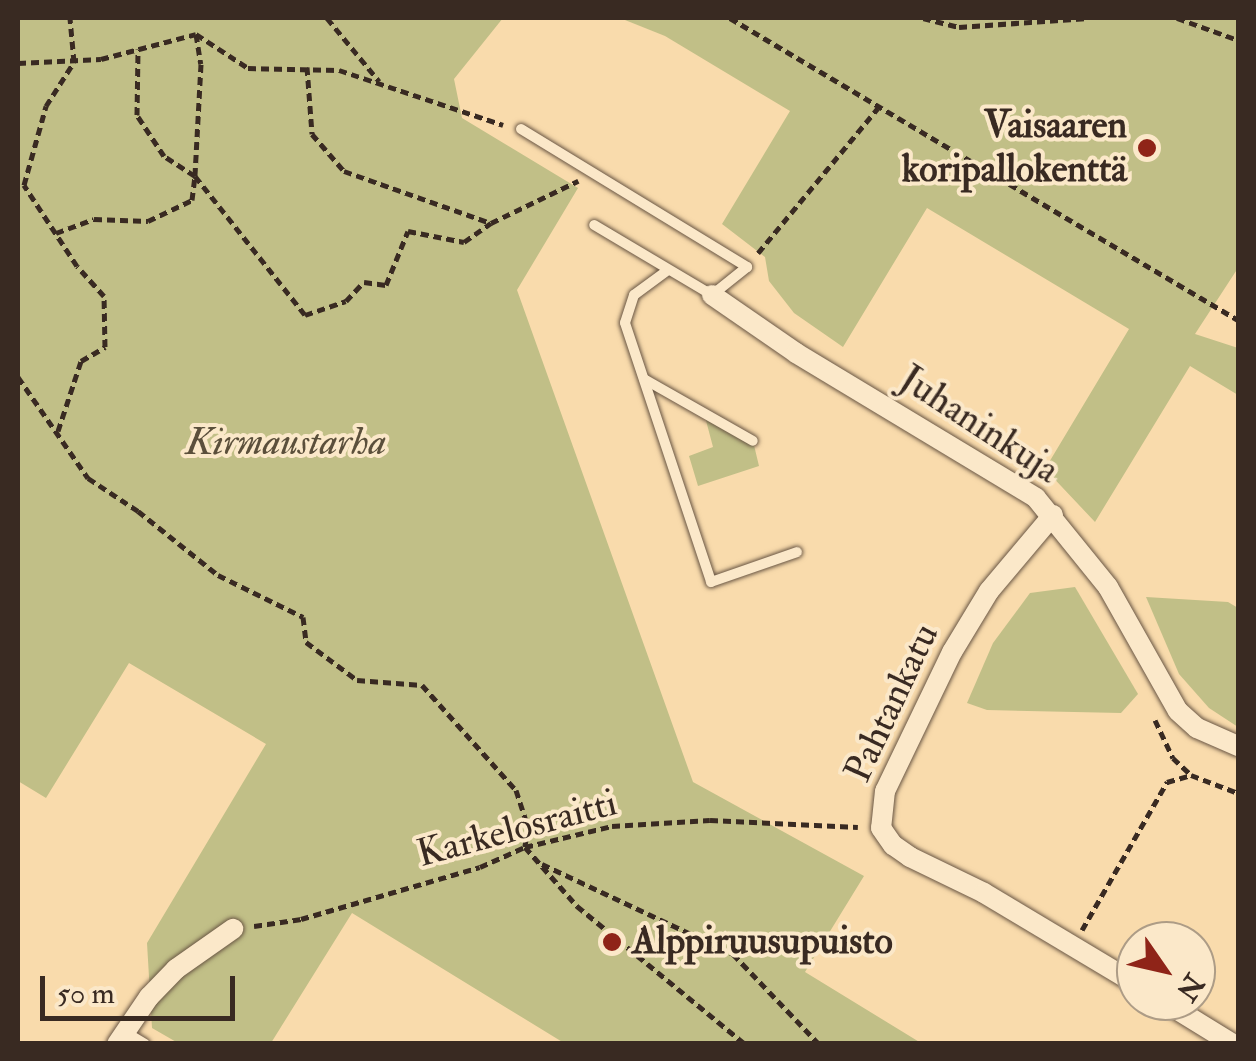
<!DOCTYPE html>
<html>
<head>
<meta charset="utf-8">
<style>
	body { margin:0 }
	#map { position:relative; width:1256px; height:1061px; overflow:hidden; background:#f9dbac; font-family:"IM FELL Double Pica",serif }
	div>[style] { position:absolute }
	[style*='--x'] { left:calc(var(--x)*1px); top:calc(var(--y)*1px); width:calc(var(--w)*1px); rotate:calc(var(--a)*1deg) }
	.green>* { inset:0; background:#c1bf87 }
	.path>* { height:5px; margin-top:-2.5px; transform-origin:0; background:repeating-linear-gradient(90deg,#392a22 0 8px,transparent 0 13px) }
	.roads { filter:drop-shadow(0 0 2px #695644) drop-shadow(0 0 2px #695644) }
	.lane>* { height:10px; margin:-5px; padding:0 5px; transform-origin:5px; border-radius:5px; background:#fbe8c9 }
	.street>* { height:20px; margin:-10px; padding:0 10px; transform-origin:10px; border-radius:10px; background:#fbe8c9 }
	.dots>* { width:28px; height:28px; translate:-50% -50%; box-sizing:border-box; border:5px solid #fbe8c9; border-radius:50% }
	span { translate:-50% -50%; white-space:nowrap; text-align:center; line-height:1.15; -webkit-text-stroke:8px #fbe8c9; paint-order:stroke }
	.poi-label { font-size:38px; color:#392a22; font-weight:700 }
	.right { translate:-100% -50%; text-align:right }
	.left { translate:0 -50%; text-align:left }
	.street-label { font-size:38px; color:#392a22 }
	.park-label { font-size:38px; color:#5b4f3b; font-style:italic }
	.frame { position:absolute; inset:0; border:20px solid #392a22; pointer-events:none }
	.north { position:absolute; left:1116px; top:921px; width:100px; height:100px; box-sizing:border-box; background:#fbe8c9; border:2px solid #ad9c86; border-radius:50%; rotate:124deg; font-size:28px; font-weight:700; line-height:40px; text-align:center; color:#392a22 }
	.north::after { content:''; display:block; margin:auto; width:35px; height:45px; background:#8f2418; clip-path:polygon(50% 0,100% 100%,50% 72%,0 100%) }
	.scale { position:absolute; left:40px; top:976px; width:195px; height:45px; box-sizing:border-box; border:5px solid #392a22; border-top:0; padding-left:12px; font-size:30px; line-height:35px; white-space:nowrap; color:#392a22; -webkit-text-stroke:8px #fbe8c9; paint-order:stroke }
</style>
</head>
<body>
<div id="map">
	<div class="green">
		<i style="clip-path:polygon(18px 18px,503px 18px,454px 79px,462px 118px,578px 188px,517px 290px,693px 782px,864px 876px,805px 972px,921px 1043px,564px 1043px,352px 913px,271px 1043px,178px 1043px,152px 1028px,147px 943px,266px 744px,129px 663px,46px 798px,18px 781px)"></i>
		<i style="clip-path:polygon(620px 18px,1238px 18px,1238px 268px,1195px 334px,1238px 348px,1238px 395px,1190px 366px,1095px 522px,1045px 469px,1129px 329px,927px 208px,843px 347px,794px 313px,769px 281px,765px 257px,722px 224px,790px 111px,665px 36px)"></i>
		<i style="clip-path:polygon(704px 413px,753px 441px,759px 466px,698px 486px,689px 456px,713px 447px)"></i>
		<i style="clip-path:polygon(1075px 587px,1138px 694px,1121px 713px,987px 710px,967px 703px,993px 643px,1030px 593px)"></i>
		<i style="clip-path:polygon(1146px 597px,1228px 602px,1238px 608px,1238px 727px,1209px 708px,1179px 674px)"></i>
	</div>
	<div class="path">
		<i style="--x:327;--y:18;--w:82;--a:50.5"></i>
		<i style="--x:730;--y:18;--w:591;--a:30.73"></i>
		<i style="--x:923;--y:18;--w:37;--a:14"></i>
		<i style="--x:959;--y:27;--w:130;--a:-4"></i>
		<i style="--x:1177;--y:18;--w:65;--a:19.8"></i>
		<i style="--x:196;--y:34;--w:30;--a:81"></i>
		<i style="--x:201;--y:64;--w:112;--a:93.1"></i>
		<i style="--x:195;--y:176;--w:177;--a:51.6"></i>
		<i style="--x:305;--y:315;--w:43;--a:-18.9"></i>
		<i style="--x:346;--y:301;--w:26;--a:-47"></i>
		<i style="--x:364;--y:282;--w:22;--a:8"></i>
		<i style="--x:386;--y:285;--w:58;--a:-67.8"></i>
		<i style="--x:408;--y:231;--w:57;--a:11.1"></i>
		<i style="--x:464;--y:242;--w:33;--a:-35"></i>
		<i style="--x:18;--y:63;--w:83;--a:-2.8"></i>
		<i style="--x:101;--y:59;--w:98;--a:-14.7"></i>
		<i style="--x:196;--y:34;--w:62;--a:33.2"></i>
		<i style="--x:248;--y:68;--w:91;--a:1.3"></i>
		<i style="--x:339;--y:70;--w:173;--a:18.5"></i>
		<i style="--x:307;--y:67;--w:67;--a:85.7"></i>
		<i style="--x:312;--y:134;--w:49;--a:49.1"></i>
		<i style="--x:344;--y:171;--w:156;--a:19.5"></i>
		<i style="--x:491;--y:223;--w:97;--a:-25.8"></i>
		<i style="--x:56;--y:233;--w:40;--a:-20.2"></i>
		<i style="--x:94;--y:219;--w:54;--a:2.1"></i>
		<i style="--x:148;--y:221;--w:49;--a:-25.5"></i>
		<i style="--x:192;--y:200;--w:24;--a:-83"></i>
		<i style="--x:195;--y:176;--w:37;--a:-147"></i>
		<i style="--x:164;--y:156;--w:49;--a:-123.4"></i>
		<i style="--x:137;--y:115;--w:66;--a:-89.1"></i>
		<i style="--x:758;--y:253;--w:188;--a:-50.4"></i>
		<i style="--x:18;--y:377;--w:123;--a:55.3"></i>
		<i style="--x:88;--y:478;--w:60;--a:33.4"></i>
		<i style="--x:138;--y:511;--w:102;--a:38.7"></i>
		<i style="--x:218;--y:575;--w:95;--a:26.3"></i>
		<i style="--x:303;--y:617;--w:25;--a:83"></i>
		<i style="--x:306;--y:642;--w:64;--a:36.7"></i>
		<i style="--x:357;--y:680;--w:65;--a:4.4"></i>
		<i style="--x:422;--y:685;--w:141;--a:48.2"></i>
		<i style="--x:516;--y:790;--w:39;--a:72"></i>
		<i style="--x:528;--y:827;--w:20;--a:99"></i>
		<i style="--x:525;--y:847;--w:79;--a:48.6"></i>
		<i style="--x:577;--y:906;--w:217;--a:39.4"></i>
		<i style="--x:58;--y:431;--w:74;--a:-71.8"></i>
		<i style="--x:81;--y:361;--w:28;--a:-30"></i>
		<i style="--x:105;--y:347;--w:51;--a:-91.1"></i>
		<i style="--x:104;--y:296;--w:40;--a:-132"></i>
		<i style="--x:77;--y:266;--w:97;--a:-123.2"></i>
		<i style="--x:24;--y:185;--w:82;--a:-74.4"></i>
		<i style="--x:46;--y:106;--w:52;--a:-57.5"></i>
		<i style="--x:74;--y:62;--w:44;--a:-95.2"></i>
		<i style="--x:1155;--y:720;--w:42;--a:64.7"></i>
		<i style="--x:1173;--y:758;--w:25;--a:43"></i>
		<i style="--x:542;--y:864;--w:211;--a:25.2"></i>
		<i style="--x:733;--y:954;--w:124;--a:46.3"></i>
		<i style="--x:254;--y:926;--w:48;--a:-8.5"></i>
		<i style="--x:301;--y:919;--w:186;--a:-16.2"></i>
		<i style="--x:480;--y:867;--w:49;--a:-24"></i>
		<i style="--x:525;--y:847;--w:89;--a:-13.6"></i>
		<i style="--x:612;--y:826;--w:98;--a:-3.5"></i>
		<i style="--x:710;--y:820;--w:148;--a:2.7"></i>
		<i style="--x:1082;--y:930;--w:171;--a:-60.1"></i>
		<i style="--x:1167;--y:782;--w:25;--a:-16"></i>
		<i style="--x:1191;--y:775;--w:50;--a:21"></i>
	</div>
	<div class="roads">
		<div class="lane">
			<i style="--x:521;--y:129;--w:265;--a:31.4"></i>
			<i style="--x:747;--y:267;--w:45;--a:141.3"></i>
			<i style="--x:712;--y:295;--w:137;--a:-149.3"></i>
			<i style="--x:668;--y:270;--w:42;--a:143.7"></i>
			<i style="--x:634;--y:295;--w:29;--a:108"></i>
			<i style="--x:625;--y:323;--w:273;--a:71.6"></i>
			<i style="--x:711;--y:582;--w:91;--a:-19.2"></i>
			<i style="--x:644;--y:379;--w:125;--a:29.6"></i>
			<i style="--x:125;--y:1032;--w:23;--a:31"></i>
		</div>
		<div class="street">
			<i style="--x:712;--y:295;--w:102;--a:34.6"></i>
			<i style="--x:796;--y:353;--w:280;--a:31.1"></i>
			<i style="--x:1036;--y:498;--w:114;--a:51"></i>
			<i style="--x:1108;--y:587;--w:142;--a:60.6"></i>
			<i style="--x:1178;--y:711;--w:25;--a:42"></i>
			<i style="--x:1197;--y:728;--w:45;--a:23.7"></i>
			<i style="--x:1053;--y:515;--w:99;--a:130.1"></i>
			<i style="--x:989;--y:591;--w:71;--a:121.2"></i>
			<i style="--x:952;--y:652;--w:154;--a:115.7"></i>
			<i style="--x:885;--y:791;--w:37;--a:96"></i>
			<i style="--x:881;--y:828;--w:21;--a:55"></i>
			<i style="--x:893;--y:845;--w:21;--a:35"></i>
			<i style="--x:910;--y:857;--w:82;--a:25.9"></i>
			<i style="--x:984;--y:893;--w:177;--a:30.9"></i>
			<i style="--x:1163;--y:1001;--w:82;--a:31.6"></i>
			<i style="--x:117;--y:1044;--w:57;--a:-55.8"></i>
			<i style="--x:149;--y:997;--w:39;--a:-46"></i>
			<i style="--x:176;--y:969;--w:70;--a:-35.1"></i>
		</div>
	</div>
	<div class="dots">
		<i style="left:1147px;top:148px;background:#8f2418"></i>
		<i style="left:612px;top:942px;background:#8f2418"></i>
	</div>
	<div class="poi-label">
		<span class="right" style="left:1127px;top:148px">Vaisaaren<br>koripallokenttä</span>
		<span class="left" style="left:632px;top:942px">Alppiruusupuisto</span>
	</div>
	<div class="street-label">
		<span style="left:979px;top:425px;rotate:33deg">Juhaninkuja</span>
		<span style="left:892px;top:703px;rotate:-65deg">Pahtankatu</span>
		<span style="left:517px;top:829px;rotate:-15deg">Karkelosraitti</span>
	</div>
	<div class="park-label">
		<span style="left:286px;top:443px">Kirmaustarha</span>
	</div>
	<div class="frame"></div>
	<div class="north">N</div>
	<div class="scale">50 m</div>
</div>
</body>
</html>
